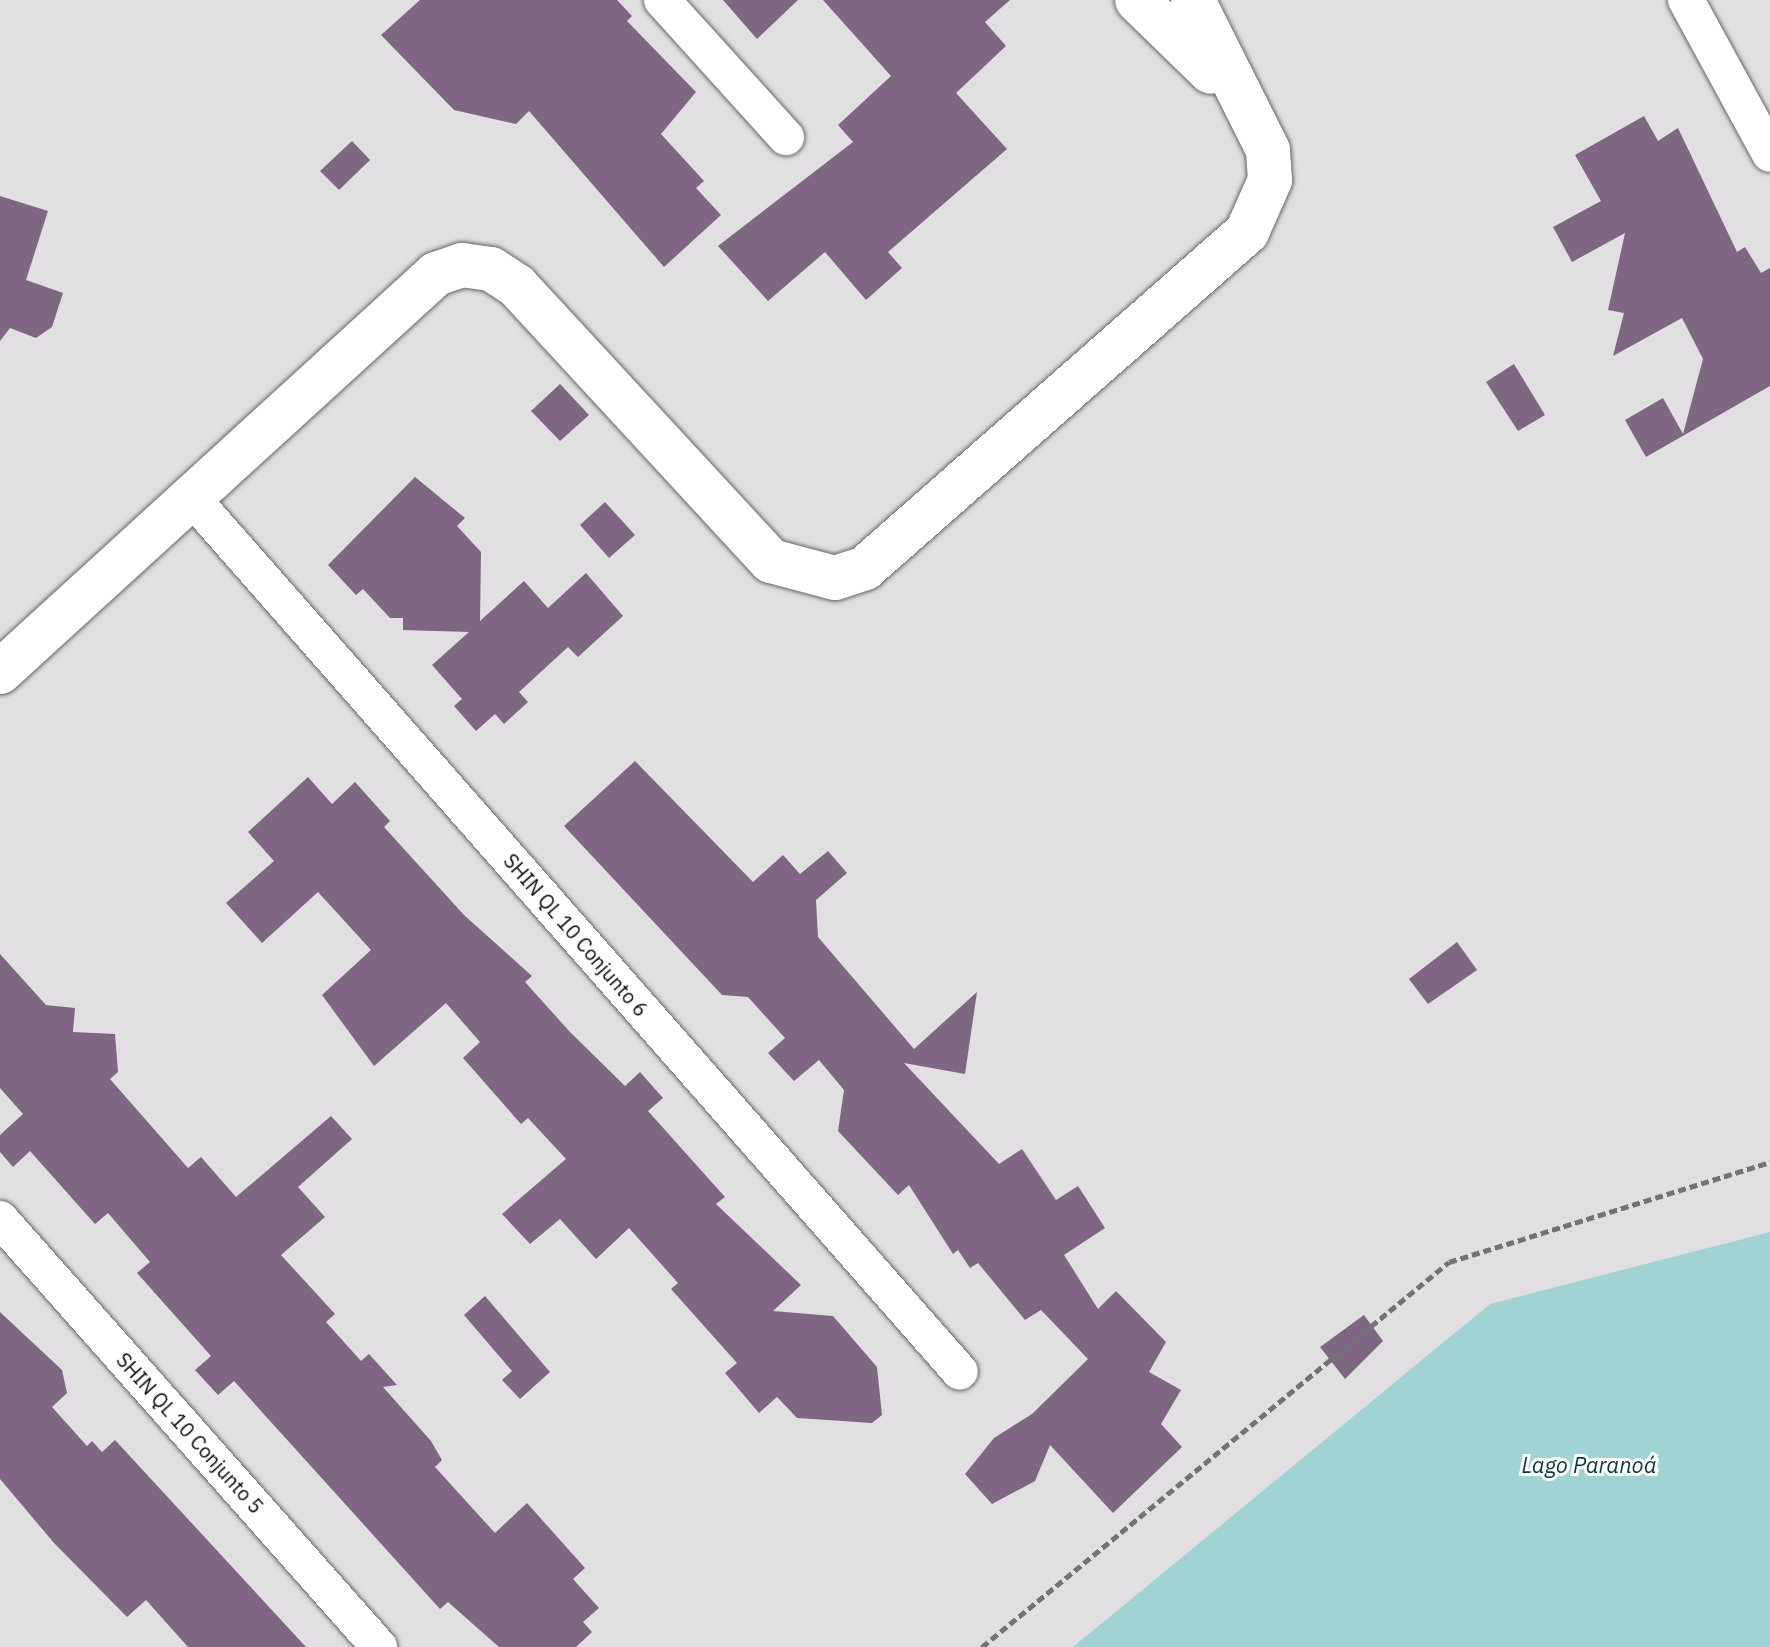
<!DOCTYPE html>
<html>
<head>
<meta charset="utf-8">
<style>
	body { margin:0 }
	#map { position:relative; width:1770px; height:1647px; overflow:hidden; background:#e1dfe2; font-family:"IBM Plex Sans",sans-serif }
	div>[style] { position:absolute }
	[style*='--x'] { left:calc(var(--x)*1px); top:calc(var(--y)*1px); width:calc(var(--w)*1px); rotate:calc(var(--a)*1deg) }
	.water>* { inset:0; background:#a1d2d4 }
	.building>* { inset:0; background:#7f6783 }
	.path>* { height:5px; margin-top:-2.5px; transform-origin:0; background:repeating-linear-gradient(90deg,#737274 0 8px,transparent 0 12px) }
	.roads { filter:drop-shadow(0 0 2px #676669) drop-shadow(0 0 2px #676669) }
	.street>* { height:36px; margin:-18px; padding:0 18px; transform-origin:18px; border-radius:18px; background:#fff }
	.secondary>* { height:44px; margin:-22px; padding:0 22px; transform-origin:22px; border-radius:22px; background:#fff }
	span { translate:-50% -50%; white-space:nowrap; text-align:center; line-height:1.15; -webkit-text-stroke:6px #fff; paint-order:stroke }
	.street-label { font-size:20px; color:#0c0b0c }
	.water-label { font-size:22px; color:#0b3a3d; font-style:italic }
</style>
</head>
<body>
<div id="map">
	<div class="water">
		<i style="clip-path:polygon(1770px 1232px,1770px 1647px,1073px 1647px,1490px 1304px)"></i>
	</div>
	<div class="building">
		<i style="clip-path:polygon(420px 0,617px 0,632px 16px,627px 21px,696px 92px,661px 134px,704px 181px,696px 188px,721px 215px,664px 267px,529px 111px,516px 124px,454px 110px,381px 35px)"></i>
		<i style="clip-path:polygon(723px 0,798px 0,757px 39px)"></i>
		<i style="clip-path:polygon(823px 0,1010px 0,985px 22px,1006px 46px,956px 93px,1007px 149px,888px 252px,902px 268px,866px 300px,825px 252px,768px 301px,718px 246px,853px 142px,838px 125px,891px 76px)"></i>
		<i style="clip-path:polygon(1644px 116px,1658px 141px,1678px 128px,1737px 252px,1745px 247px,1761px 273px,1770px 268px,1770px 386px,1646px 457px,1625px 420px,1663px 398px,1683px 434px,1703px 359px,1682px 318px,1613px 356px,1624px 313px,1608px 310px,1625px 233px,1572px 262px,1553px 227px,1601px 201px,1575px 155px)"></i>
		<i style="clip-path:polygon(352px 141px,370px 160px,339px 190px,320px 171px)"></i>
		<i style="clip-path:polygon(0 196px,48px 211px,26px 280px,63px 293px,52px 327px,36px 338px,10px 328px,0 341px)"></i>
		<i style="clip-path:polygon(1514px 364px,1545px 415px,1518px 431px,1486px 382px)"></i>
		<i style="clip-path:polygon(560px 384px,589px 415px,560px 441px,531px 411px)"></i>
		<i style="clip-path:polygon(415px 477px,465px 518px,457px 526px,481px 552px,480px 621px,524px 581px,548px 608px,586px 573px,623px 616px,578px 657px,568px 647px,519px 692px,528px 702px,504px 724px,495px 714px,476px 731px,454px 706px,462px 699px,432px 665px,469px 632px,403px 630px,403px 618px,390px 618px,363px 589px,356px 595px,328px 565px)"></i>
		<i style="clip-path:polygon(605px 502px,635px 535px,609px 558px,580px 525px)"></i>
		<i style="clip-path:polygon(635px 761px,753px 882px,783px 855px,800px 874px,828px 851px,847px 873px,816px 900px,818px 937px,914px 1049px,977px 992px,965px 1074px,904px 1063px,999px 1164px,1022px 1149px,1056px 1200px,1078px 1186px,1105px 1228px,1064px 1255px,1098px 1309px,1116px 1291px,1166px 1342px,1149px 1372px,1181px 1390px,1161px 1424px,1182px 1447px,1113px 1513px,1050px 1445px,1035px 1481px,992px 1504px,965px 1474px,994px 1438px,1032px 1414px,1088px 1359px,1041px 1310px,1025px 1320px,978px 1263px,970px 1268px,958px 1250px,953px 1254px,909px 1185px,898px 1195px,838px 1131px,844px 1090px,819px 1060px,794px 1081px,768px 1053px,785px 1038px,748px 997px,722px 995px,564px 826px)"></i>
		<i style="clip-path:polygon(308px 777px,332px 804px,355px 782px,390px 821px,384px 827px,464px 915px,532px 976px,525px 982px,570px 1032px,625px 1086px,640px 1072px,663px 1098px,648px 1111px,725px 1197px,716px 1204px,801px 1285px,773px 1311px,833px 1316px,877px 1367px,882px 1415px,872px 1423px,797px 1418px,777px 1397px,759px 1413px,725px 1373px,737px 1363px,671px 1289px,678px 1283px,629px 1228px,596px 1259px,560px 1219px,530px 1244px,502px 1214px,566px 1159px,528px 1118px,521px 1124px,463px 1058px,480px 1042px,446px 1003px,374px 1066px,322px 995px,371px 950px,318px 892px,262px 943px,226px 903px,274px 861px,248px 832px)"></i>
		<i style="clip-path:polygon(1457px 942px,1477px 970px,1428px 1004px,1409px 979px)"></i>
		<i style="clip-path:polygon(0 954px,46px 1005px,75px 1008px,73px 1032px,115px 1034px,118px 1072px,110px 1079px,188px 1168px,201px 1157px,236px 1197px,331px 1116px,352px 1139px,298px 1187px,325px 1217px,281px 1255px,335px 1314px,326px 1322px,361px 1361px,369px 1354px,397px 1385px,383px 1387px,431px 1441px,442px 1460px,435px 1467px,495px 1533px,527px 1503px,585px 1568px,573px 1579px,599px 1608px,583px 1622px,592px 1632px,576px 1647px,499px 1647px,448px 1602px,440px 1609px,234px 1381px,218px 1395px,195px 1370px,211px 1356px,137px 1273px,150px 1262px,108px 1213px,95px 1224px,30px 1151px,13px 1167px,0 1152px,0 1135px,23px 1114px,0 1088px)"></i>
		<i style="clip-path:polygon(485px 1296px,550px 1372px,520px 1399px,502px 1380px,512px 1371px,464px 1315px)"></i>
		<i style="clip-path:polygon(0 1312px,62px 1370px,67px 1393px,52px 1407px,87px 1446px,92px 1441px,102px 1452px,115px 1440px,306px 1647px,188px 1647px,146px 1600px,127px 1617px,54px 1543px,0 1479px)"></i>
		<i style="clip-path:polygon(1364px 1315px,1383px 1341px,1345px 1379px,1320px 1347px)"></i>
	</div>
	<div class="path">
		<i style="--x:982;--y:1647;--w:605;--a:-39.5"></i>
		<i style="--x:1449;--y:1262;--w:336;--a:-17.3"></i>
	</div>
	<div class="roads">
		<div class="street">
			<i style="--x:662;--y:0;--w:185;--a:47.9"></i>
			<i style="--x:1686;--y:0;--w:175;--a:61.4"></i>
			<i style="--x:192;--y:498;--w:1163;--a:48.69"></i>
			<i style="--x:0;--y:1219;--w:572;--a:48.47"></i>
		</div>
		<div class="secondary">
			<i style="--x:1137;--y:0;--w:103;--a:44.2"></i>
			<i style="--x:0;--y:672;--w:590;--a:-42.39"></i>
			<i style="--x:436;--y:274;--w:28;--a:-19"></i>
			<i style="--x:462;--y:265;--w:29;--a:8"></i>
			<i style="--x:491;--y:269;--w:31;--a:33"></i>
			<i style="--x:517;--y:286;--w:374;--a:47.3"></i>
			<i style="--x:771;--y:561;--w:66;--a:14.9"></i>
			<i style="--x:835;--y:578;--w:32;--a:-18"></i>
			<i style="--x:865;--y:568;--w:509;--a:-41.33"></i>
			<i style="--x:1247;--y:232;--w:57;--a:-66.1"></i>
			<i style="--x:1270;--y:180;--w:30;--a:-94"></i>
			<i style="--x:1268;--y:150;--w:168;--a:-116.6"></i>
		</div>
	</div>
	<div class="street-label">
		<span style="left:576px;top:935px;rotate:49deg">SHIN QL 10 Conjunto 6</span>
		<span style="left:190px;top:1433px;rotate:48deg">SHIN QL 10 Conjunto 5</span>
	</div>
	<div class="water-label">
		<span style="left:1589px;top:1465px">Lago Paranoá</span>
	</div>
</div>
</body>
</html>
